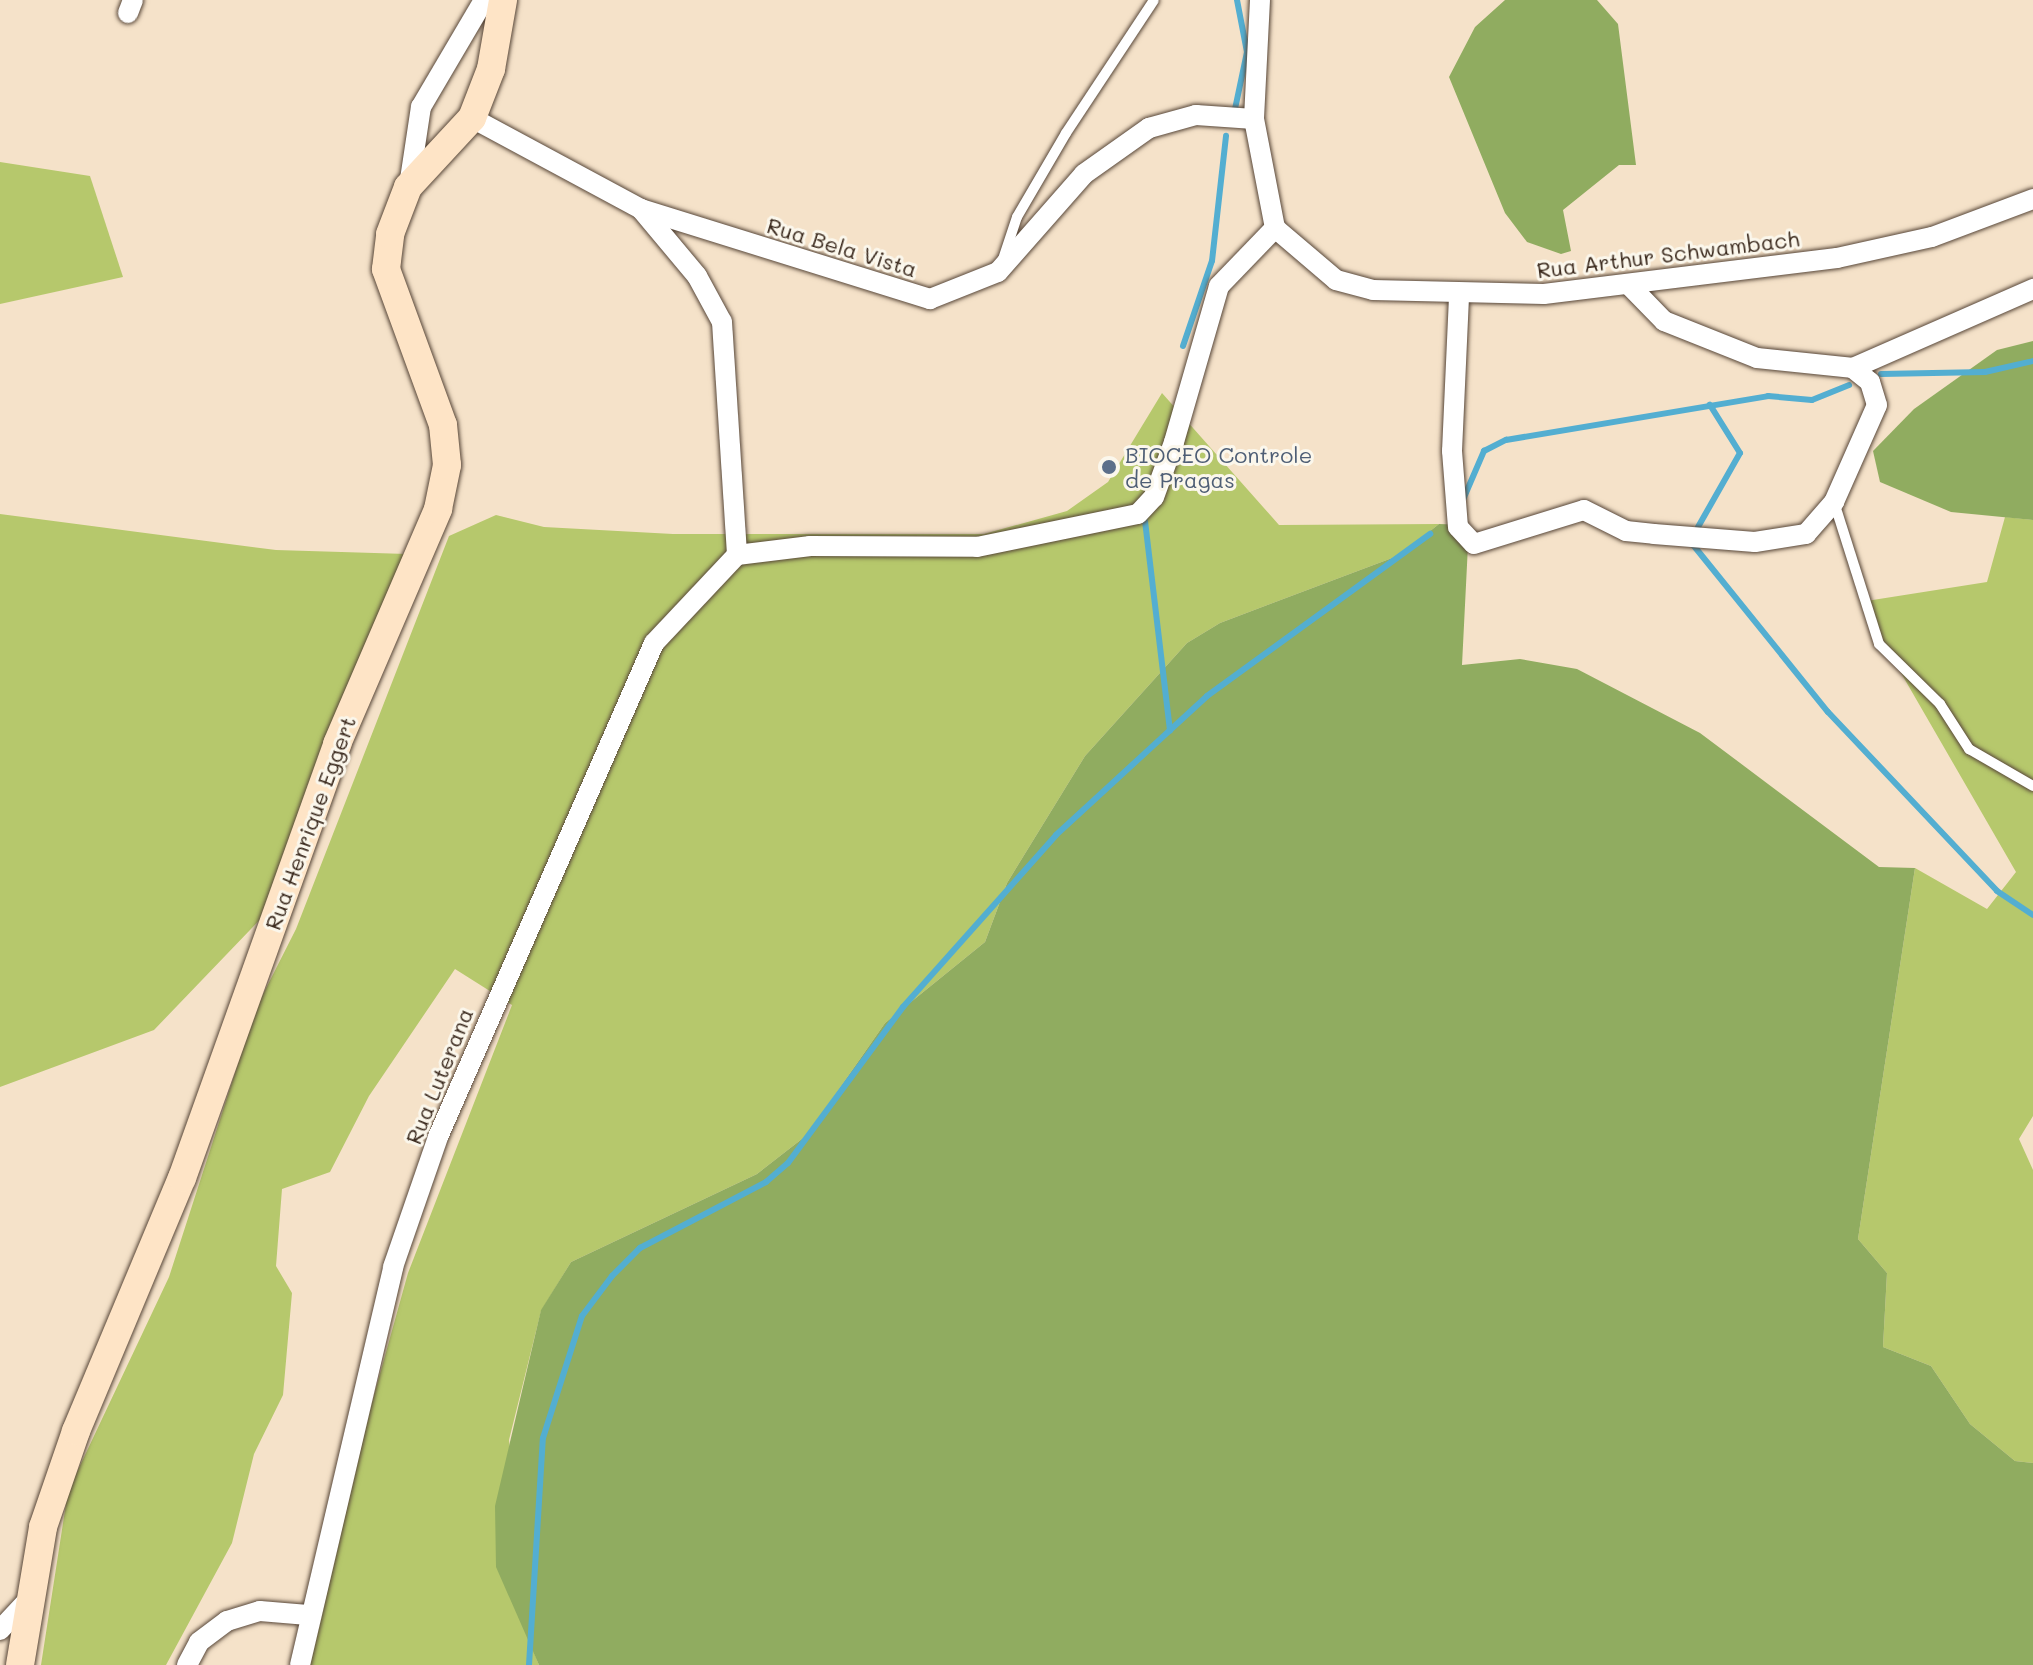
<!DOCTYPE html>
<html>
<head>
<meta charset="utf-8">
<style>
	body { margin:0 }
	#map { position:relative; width:2033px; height:1665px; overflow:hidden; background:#f5e2c9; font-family:Mali,sans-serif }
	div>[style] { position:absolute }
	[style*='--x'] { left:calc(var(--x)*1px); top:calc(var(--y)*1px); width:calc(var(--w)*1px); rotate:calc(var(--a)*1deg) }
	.green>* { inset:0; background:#b6c86c }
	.forest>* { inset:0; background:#90ac60 }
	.stream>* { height:6px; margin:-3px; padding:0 3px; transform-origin:3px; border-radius:3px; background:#53aed1 }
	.roads { filter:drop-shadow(0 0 2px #574638) drop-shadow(0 0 2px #574638) }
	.lane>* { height:10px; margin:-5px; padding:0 5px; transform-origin:5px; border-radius:5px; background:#fff }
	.street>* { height:20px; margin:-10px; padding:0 10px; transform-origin:10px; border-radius:10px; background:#fff }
	.secondary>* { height:28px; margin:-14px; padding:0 14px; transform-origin:14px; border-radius:14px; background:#fee4c6 }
	.dots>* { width:22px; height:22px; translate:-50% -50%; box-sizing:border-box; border:4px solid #fbf7ec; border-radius:50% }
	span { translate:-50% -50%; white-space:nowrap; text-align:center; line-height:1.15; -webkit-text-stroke:6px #fbf7ec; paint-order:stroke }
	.street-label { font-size:22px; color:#3b2a1e }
	.service-label { font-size:22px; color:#4e5e75 }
	.left { translate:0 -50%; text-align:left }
</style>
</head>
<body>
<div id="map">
	<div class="green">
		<i style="clip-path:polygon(0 162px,90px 176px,123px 277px,0 304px)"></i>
		<i style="clip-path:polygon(1162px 393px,1279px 525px,1439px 524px,1400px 555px,1220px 623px,1187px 643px,1085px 756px,1007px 883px,985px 942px,885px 1023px,807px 1135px,757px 1174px,571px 1262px,541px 1311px,509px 1440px,527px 1635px,539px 1665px,299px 1665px,408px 1273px,512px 1005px,455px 969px,369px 1096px,330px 1172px,282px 1189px,276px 1266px,292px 1293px,283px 1395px,254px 1454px,232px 1543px,166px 1665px,41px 1665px,68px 1491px,169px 1277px,256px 1008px,296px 929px,449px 536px,496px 515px,544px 527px,673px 534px,984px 534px,1067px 511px,1108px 482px)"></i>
		<i style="clip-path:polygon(0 514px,276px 550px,407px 554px,271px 908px,154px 1030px,0 1087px)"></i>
		<i style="clip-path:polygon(2005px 517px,2033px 520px,2033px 1116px,2019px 1139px,2033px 1170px,2033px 1463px,2015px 1461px,1970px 1424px,1931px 1366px,1883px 1347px,1887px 1273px,1858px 1239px,1915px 868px,1987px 909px,2016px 872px,1860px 602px,1987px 582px)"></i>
	</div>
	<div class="forest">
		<i style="clip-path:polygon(1505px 0,1597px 0,1618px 24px,1636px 165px,1619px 165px,1563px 210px,1571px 251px,1561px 254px,1527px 242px,1505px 213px,1449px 77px,1475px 27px)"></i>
		<i style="clip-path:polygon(2033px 341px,2033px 520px,1951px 512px,1880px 482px,1873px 451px,1914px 409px,1997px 350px)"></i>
		<i style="clip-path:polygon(1439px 524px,1469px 525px,1462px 665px,1520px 659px,1577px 669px,1700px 733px,1879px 867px,1915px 868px,1858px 1239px,1887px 1273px,1883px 1347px,1931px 1366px,1970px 1424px,2015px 1461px,2033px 1463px,2033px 1665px,539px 1665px,496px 1567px,495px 1506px,541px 1310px,571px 1262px,757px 1174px,807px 1135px,885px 1023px,985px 942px,1007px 883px,1085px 756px,1187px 643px,1220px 623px,1400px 555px)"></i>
	</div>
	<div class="stream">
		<i style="--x:1235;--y:109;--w:58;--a:-78.1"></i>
		<i style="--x:1247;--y:52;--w:53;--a:-100.9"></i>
		<i style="--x:1183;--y:346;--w:90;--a:-71.2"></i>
		<i style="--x:1212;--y:261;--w:126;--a:-83.6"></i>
		<i style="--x:1881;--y:374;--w:104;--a:-1.1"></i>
		<i style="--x:1985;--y:372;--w:49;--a:-12.9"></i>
		<i style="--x:1462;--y:502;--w:56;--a:-66.7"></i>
		<i style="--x:1484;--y:451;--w:25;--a:-27"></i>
		<i style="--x:1506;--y:440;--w:266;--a:-9.5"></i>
		<i style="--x:1768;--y:396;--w:44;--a:5.2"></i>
		<i style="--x:1812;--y:400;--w:40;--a:-22"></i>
		<i style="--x:1145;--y:521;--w:211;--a:83.2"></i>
		<i style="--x:1698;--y:527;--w:85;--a:-60.4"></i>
		<i style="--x:1740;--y:453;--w:57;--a:-122"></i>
		<i style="--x:1694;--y:546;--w:213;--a:51.1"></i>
		<i style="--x:1828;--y:712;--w:246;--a:46.6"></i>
		<i style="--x:1997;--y:891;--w:43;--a:33.7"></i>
		<i style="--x:529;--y:1665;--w:227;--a:-86.5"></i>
		<i style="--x:543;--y:1438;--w:128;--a:-72.3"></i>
		<i style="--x:582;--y:1316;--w:50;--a:-53.1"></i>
		<i style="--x:612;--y:1276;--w:40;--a:-45"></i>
		<i style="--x:640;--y:1248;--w:142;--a:-27.6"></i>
		<i style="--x:766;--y:1182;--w:29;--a:-41"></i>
		<i style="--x:788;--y:1163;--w:194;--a:-53.6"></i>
		<i style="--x:903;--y:1007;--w:230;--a:-48.3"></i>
		<i style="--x:1056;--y:835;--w:205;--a:-42.6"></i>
		<i style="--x:1207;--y:696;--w:276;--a:-36"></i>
	</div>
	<div class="roads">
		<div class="lane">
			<i style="--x:1003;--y:259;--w:44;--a:-71.6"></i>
			<i style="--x:1017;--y:217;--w:97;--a:-59.7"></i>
			<i style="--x:1066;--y:133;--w:159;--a:-56.5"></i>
			<i style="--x:1834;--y:502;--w:149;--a:72.4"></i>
			<i style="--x:1879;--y:644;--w:86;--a:44.5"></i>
			<i style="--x:1940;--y:704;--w:54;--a:57.2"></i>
			<i style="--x:1969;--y:749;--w:74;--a:30"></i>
		</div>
		<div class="street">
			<i style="--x:1260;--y:0;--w:119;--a:92.9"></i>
			<i style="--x:1254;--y:119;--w:111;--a:79.1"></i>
			<i style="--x:1275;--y:228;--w:80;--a:40.4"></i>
			<i style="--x:1336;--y:280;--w:38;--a:15"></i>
			<i style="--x:1373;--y:290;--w:171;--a:1.3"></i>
			<i style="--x:1544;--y:294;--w:295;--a:-7"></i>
			<i style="--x:1837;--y:258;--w:97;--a:-12.5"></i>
			<i style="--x:1932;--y:237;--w:108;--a:-20.6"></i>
			<i style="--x:128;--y:13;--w:14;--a:-69"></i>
			<i style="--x:472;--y:118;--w:192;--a:28.3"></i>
			<i style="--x:641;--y:209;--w:303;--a:17.3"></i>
			<i style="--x:930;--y:299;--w:73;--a:-21.7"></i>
			<i style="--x:998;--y:272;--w:130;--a:-48.7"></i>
			<i style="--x:1084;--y:174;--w:80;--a:-35.3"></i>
			<i style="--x:1149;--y:128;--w:49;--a:-15.5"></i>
			<i style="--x:1196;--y:115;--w:58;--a:3.9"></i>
			<i style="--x:409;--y:186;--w:80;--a:-81.4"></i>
			<i style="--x:421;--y:107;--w:124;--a:-59.5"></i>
			<i style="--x:641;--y:209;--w:87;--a:50.1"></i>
			<i style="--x:697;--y:276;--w:52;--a:61.5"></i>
			<i style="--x:722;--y:322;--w:233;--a:86.3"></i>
			<i style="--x:1630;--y:286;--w:49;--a:45.8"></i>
			<i style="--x:1664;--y:321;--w:100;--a:21.7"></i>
			<i style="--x:1757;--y:358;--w:97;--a:5.9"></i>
			<i style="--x:1853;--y:368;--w:197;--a:-23.7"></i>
			<i style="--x:1459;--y:297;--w:154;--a:92.6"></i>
			<i style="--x:1452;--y:451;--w:76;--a:85.5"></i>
			<i style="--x:1458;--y:527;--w:23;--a:47"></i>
			<i style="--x:1474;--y:544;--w:115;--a:-17.2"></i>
			<i style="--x:1584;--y:510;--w:47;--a:26.6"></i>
			<i style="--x:1626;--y:531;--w:28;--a:6"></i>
			<i style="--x:1654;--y:534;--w:101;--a:4.5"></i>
			<i style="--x:1755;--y:542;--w:52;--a:-8.9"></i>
			<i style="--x:1806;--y:534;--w:43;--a:-48.8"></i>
			<i style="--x:1834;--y:502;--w:106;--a:-66.1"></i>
			<i style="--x:1877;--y:405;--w:24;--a:-107"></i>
			<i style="--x:1870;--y:382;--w:22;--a:-141"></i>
			<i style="--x:737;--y:555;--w:74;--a:-7"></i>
			<i style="--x:810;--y:546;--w:167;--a:0.3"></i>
			<i style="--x:977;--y:547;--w:164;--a:-11.6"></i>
			<i style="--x:1138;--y:514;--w:23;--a:-47"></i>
			<i style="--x:1154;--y:497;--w:59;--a:-70"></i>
			<i style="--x:1174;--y:442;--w:162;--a:-73.9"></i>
			<i style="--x:1219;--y:286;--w:81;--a:-46"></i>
			<i style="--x:0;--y:1630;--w:44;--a:-46.8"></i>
			<i style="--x:187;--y:1665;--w:26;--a:-62"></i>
			<i style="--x:199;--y:1642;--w:35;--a:-37"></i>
			<i style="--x:227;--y:1621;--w:34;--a:-17"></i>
			<i style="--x:260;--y:1611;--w:48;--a:4.8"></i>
			<i style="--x:300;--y:1665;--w:409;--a:-76.8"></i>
			<i style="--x:393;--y:1267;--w:138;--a:-70.9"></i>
			<i style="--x:438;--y:1137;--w:539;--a:-66.38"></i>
			<i style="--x:654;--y:643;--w:121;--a:-46.7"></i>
		</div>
		<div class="secondary">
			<i style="--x:20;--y:1665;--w:140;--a:-80.5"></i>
			<i style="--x:43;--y:1527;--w:102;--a:-71"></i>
			<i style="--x:76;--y:1431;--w:274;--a:-67.3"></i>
			<i style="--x:182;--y:1178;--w:461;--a:-70.3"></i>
			<i style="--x:337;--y:744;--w:256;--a:-66.7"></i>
			<i style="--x:438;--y:509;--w:45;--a:-78.4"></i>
			<i style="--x:447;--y:465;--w:40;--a:-95.7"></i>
			<i style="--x:443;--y:425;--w:166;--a:-110.1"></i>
			<i style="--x:386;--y:269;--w:35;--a:-83"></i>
			<i style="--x:390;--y:234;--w:50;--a:-69"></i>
			<i style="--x:408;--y:187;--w:94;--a:-47.2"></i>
			<i style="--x:472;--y:118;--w:53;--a:-68.8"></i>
			<i style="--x:491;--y:69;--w:70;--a:-80.1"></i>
		</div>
	</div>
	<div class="dots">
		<i style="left:1109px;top:467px;background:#5c6f8a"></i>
	</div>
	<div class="street-label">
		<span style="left:842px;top:247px;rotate:17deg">Rua Bela Vista</span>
		<span style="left:1668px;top:254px;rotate:-7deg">Rua Arthur Schwambach</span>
		<span style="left:310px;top:823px;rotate:-70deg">Rua Henrique Eggert</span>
		<span style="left:439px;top:1076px;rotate:-68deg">Rua Luterana</span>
	</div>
	<div class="service-label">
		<span class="left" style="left:1125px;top:467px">BIOCEO Controle<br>de Pragas</span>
	</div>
</div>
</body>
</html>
